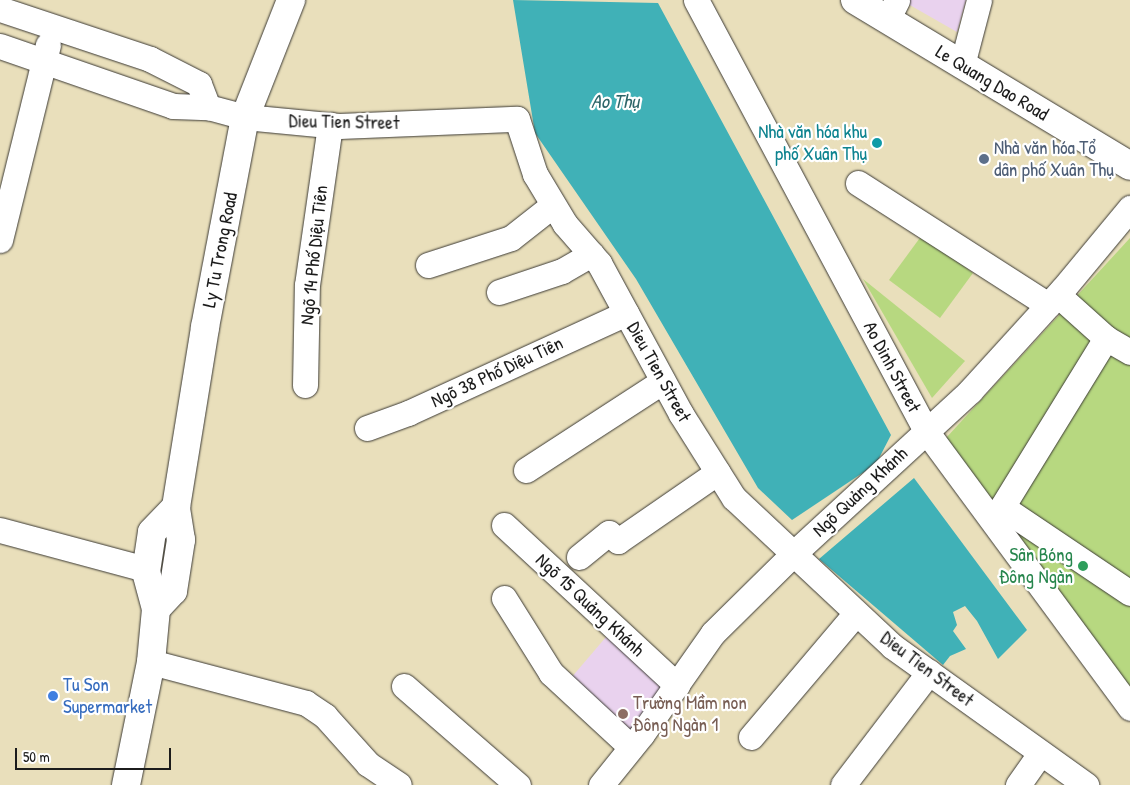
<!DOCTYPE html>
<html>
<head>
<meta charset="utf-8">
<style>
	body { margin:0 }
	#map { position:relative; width:1130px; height:785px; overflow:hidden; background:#e9dfbb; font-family:"Patrick Hand",sans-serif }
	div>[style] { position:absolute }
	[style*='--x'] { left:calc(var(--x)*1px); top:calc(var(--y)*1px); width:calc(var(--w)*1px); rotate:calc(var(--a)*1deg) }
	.built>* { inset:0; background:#e9d2ee }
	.green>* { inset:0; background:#b7d880 }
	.water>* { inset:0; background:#40b1b7 }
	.roads { filter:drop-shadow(0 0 1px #3b3934) drop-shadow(0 0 1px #3b3934) }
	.minor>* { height:25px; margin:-12.5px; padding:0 12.5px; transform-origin:12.5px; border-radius:12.5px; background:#fff }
	.major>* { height:28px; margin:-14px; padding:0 14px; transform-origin:14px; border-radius:14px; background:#fff }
	.dots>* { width:14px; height:14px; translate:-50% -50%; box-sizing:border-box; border:2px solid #fff; border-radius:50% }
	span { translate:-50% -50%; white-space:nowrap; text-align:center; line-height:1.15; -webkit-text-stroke:4.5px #fff; paint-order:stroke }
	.street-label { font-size:19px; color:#1c1c1c }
	.culture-label { font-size:19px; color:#0d838f }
	.right { translate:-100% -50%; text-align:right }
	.service-label { font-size:19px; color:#4e5e75 }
	.left { translate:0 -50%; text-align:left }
	.leisure-label { font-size:19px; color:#27864d }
	.shop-label { font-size:19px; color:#366cbe }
	.education-label { font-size:19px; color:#785e54 }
	.water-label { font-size:20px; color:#2e666a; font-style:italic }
	.scale { position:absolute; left:15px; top:748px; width:156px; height:22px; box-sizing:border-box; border:2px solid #1c1c1c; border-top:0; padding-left:6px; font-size:15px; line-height:18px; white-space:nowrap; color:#1c1c1c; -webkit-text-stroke:4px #fff; paint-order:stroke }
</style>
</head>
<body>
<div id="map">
	<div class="built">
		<i style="clip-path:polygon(901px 0,966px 0,957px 32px)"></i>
		<i style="clip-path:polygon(612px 630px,671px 685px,628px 742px,565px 685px)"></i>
	</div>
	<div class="green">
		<i style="clip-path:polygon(922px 235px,973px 273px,940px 318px,889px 280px)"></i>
		<i style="clip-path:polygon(1130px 238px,1130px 693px,946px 438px)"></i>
		<i style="clip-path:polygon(863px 279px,965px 361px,932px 398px)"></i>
	</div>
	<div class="water">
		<i style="clip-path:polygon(513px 0,658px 3px,891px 435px,876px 464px,792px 520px,758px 488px,636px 279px,535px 133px)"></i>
		<i style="clip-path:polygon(914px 478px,1027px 630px,998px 659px,977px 621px,965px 606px,953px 612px,957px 625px,953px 631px,966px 649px,950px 656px,943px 665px,819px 559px)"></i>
	</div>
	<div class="roads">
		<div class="minor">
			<i style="--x:696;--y:0;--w:489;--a:61.9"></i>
			<i style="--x:926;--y:431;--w:344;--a:53.6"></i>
			<i style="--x:0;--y:9;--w:158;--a:18.4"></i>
			<i style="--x:150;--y:59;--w:55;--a:27"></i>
			<i style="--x:199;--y:84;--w:25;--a:69"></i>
			<i style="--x:887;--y:20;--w:22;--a:-63"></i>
			<i style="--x:0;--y:46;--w:183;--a:19.1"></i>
			<i style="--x:173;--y:106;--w:35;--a:2"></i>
			<i style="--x:208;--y:107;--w:38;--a:15"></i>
			<i style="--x:245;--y:117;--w:94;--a:5.5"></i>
			<i style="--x:339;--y:126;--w:178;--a:-2.3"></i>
			<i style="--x:517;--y:119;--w:58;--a:71.9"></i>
			<i style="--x:535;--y:174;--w:58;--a:59"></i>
			<i style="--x:565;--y:224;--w:52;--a:48.9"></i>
			<i style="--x:599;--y:263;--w:172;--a:61.5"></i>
			<i style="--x:681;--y:414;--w:99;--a:57.8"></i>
			<i style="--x:734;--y:498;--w:216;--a:43.1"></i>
			<i style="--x:892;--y:646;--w:239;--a:35.6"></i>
			<i style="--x:962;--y:65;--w:67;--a:-75.3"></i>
			<i style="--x:858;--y:183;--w:226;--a:32.7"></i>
			<i style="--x:0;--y:240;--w:201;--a:-76.2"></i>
			<i style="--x:428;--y:265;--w:87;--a:-18"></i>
			<i style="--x:511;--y:238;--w:53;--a:-38.2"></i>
			<i style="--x:499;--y:292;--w:66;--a:-18.4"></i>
			<i style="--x:562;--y:271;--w:34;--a:-30"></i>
			<i style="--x:1058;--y:295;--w:64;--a:41.9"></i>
			<i style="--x:1130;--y:352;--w:28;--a:-150"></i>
			<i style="--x:1106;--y:338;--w:198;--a:121.6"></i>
			<i style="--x:1002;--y:507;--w:154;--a:33.9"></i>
			<i style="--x:305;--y:385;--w:100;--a:-88.9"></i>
			<i style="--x:307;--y:285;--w:162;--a:-81.8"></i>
			<i style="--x:367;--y:428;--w:44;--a:-20.1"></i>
			<i style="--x:408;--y:413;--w:240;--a:-24.6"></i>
			<i style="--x:526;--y:470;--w:163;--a:-33"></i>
			<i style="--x:504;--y:525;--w:236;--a:42.8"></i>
			<i style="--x:0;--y:530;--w:151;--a:15"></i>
			<i style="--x:579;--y:557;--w:38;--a:-39"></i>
			<i style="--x:609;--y:533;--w:12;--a:42"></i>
			<i style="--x:618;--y:541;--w:121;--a:-34.6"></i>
			<i style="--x:504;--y:598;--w:89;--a:57.9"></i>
			<i style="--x:551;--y:673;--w:109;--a:42.8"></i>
			<i style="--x:151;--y:662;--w:160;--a:14.8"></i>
			<i style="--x:306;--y:703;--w:23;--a:34"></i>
			<i style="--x:325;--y:716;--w:64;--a:48.1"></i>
			<i style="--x:368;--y:764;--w:37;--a:34"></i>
			<i style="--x:404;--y:686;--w:151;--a:41"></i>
			<i style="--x:751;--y:737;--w:162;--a:-49.7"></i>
			<i style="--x:601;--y:785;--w:65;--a:-51.2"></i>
			<i style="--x:642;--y:734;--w:123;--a:-54.9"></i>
			<i style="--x:713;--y:633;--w:112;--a:-44.6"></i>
			<i style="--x:793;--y:554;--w:241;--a:-42.6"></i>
			<i style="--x:970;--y:391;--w:137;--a:-47.7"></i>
			<i style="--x:1062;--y:290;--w:107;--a:-50.3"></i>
			<i style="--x:843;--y:785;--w:142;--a:-52.7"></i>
			<i style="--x:1018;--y:785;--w:39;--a:-55"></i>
		</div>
		<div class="major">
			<i style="--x:855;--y:0;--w:321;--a:31.1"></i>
			<i style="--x:156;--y:609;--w:25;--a:-47"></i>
			<i style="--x:173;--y:591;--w:52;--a:-81.1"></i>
			<i style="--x:181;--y:540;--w:33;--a:-99"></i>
			<i style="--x:176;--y:507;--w:182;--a:-80.8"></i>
			<i style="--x:205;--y:327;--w:214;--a:-79.2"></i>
			<i style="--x:245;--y:117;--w:126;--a:-68.5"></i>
			<i style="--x:126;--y:785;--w:126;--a:-78.5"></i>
			<i style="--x:151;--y:662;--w:53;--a:-84.6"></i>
			<i style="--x:156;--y:609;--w:38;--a:-105"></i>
			<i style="--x:146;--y:572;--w:40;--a:-81.5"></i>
			<i style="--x:152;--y:532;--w:35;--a:-46"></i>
		</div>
	</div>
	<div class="dots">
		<i style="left:877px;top:143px;background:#0f9aa8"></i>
		<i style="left:984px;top:159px;background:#5c6f8a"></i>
		<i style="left:1083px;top:566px;background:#2e9e5b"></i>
		<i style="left:53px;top:696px;background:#3f7fe0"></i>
		<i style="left:623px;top:714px;background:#8d6e63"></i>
	</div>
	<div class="street-label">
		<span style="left:992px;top:83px;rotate:31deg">Le Quang Dao Road</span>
		<span style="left:344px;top:122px;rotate:1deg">Dieu Tien Street</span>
		<span style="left:220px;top:250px;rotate:-79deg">Ly Tu Trong Road</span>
		<span style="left:314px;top:255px;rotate:-84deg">Ngõ 14 Phố Diệu Tiên</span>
		<span style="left:892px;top:367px;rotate:62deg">Ao Dinh Street</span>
		<span style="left:497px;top:372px;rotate:-25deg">Ngõ 38 Phố Diệu Tiên</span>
		<span style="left:659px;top:372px;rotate:61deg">Dieu Tien Street</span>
		<span style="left:860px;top:492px;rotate:-43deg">Ngõ Quảng Khánh</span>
		<span style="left:590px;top:605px;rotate:43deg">Ngõ 15 Quảng Khánh</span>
		<span style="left:927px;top:669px;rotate:37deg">Dieu Tien Street</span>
	</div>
	<div class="culture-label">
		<span class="right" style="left:867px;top:143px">Nhà văn hóa khu<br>phố Xuân Thụ</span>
	</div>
	<div class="service-label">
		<span class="left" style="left:994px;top:159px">Nhà văn hóa Tổ<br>dân phố Xuân Thụ</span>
	</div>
	<div class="leisure-label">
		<span class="right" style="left:1073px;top:566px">Sân Bóng<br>Đông Ngàn</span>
	</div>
	<div class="shop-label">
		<span class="left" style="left:63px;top:696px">Tu Son<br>Supermarket</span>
	</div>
	<div class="education-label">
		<span class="left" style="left:633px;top:714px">Trường Mầm non<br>Đông Ngàn 1</span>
	</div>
	<div class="water-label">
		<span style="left:615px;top:100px">Ao Thụ</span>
	</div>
	<div class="scale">50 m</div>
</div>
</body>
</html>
